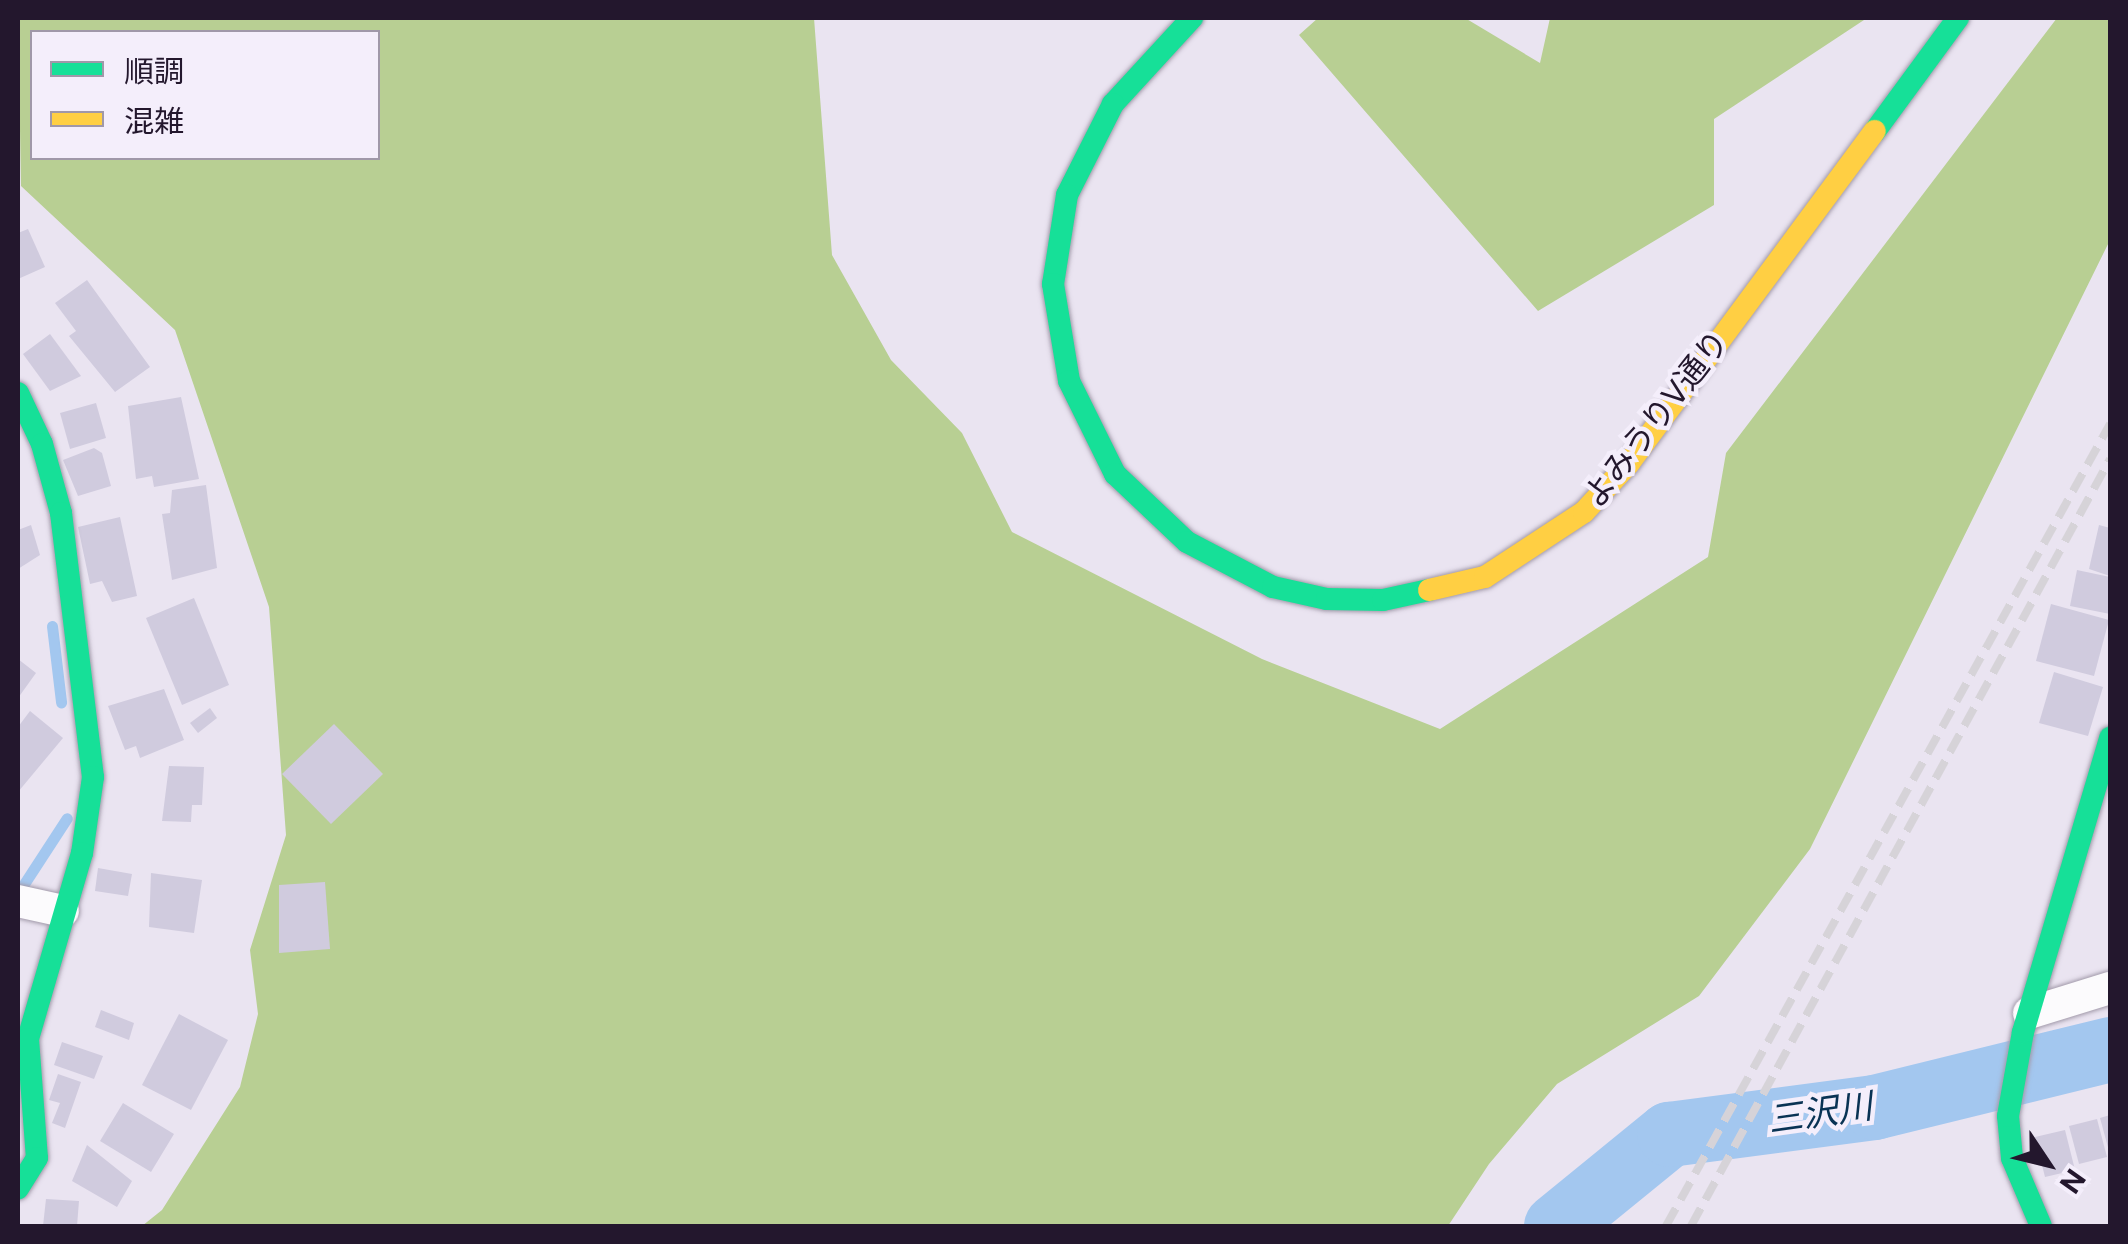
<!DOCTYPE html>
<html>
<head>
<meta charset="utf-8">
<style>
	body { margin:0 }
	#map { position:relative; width:2128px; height:1244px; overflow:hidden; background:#eae4f1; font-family:"Public Sans","Noto Sans JP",sans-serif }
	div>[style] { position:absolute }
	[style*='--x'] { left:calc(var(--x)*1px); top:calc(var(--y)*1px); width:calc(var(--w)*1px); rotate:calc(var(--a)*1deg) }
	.forest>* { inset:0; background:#b8cf93 }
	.stream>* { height:11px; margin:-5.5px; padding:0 5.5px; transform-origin:5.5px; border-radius:5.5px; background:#a3c7ef }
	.river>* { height:65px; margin:-32.5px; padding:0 32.5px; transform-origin:32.5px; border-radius:32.5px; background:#a3c7ef }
	.building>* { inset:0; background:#d0cbde }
	.roads { filter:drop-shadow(0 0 2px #a29aaa) drop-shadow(0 0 2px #a29aaa) }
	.street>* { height:32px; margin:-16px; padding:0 16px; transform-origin:16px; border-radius:16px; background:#fcfbfd }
	.fast>* { height:22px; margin:-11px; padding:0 11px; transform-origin:11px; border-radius:11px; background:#16e098 }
	.slow>* { height:22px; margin:-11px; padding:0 11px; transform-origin:11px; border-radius:11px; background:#ffcf43 }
	.rail>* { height:8px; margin-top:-4px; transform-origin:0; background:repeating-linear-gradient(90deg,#d6d3d8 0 20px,transparent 0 30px) }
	span { translate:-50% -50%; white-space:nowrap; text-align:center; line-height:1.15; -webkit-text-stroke:9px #f4eefb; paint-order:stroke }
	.street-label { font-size:32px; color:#23172d }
	.water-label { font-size:35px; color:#093354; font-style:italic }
	.frame { position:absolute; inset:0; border:20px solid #23172d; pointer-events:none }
	.legend { position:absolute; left:30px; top:30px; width:350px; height:130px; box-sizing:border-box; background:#f4eefb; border:2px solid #a098a9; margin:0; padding:12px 18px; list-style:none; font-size:30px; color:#23172d }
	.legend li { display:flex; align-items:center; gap:20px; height:50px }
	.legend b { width:50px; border:2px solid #a098a9 }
	.north { position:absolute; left:1998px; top:1114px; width:100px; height:100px; -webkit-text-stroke:8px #f4eefb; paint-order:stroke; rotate:125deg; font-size:28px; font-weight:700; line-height:40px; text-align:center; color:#23172d }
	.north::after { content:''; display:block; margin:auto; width:35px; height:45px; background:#23172d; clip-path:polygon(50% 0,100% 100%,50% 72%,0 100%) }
</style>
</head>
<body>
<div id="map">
	<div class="forest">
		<i style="clip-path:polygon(evenodd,18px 18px,814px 18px,832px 255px,891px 360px,962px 433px,1012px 532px,1262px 659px,1440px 729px,1708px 557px,1726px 453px,2057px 18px,2110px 18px,2110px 240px,1810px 849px,1699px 996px,1557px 1084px,1489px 1164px,1448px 1226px,142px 1226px,162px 1210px,240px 1087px,258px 1014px,250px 950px,286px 835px,269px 607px,175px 330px,21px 186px,18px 18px,32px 32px,378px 32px,378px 158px,32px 158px,32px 32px)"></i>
		<i style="clip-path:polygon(1318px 18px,1465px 18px,1540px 63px,1550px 18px,1867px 18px,1714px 119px,1714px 205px,1538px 311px,1299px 35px)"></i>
	</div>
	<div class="stream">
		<i style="--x:52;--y:626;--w:77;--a:83.2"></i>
		<i style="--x:22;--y:887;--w:82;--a:-56.9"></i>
	</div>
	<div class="river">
		<i style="--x:1556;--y:1226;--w:146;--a:-39.2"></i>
		<i style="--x:1669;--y:1134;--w:207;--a:-7.5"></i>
		<i style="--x:1874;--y:1107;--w:243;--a:-13.8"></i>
	</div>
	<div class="building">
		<i style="clip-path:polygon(28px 229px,45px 267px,18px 279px,18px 233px)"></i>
		<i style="clip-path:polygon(87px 280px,150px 367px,115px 392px,69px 336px,76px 331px,55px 303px)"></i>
		<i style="clip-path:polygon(50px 334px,81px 376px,50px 391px,23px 354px)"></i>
		<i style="clip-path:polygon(181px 397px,199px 479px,154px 487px,152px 476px,136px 479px,128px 406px)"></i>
		<i style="clip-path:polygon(96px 403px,106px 438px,70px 449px,60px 413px)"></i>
		<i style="clip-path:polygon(94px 448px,102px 453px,111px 486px,78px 496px,63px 460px)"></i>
		<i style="clip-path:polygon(206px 485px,217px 568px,172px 580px,162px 514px,170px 513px,172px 490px)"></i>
		<i style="clip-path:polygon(120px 517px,137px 596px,112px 602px,102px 581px,90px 584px,78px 527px)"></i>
		<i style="clip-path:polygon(31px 525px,40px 555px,18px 569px,18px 530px)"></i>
		<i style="clip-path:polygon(2099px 525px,2110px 528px,2110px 576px,2089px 569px)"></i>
		<i style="clip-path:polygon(2077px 570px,2110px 577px,2110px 614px,2070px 606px)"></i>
		<i style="clip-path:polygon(194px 598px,229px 685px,182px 705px,146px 618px)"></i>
		<i style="clip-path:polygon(2051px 604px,2109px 620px,2094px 676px,2036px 661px)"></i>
		<i style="clip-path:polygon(18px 659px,36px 673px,18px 698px)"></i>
		<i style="clip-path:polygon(2054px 672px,2103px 687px,2088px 736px,2039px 723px)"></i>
		<i style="clip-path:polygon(164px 689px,184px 740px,140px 758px,136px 746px,125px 750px,108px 706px)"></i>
		<i style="clip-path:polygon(210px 708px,217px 718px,198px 733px,190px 723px)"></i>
		<i style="clip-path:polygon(30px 711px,63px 738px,18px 792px,18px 727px)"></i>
		<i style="clip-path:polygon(334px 724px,383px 774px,331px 824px,282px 774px)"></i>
		<i style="clip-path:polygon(169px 766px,204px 767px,202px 805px,192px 805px,191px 822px,162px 821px)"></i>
		<i style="clip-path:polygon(98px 868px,132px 874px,128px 896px,95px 891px)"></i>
		<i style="clip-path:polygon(151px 873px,202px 880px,194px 933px,149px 927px)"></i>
		<i style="clip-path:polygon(325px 882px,330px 949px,279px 953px,279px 885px)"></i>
		<i style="clip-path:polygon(101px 1010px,134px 1023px,129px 1040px,95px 1027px)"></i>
		<i style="clip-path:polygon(179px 1014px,228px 1040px,191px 1110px,142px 1085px)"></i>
		<i style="clip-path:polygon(62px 1042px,103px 1056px,94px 1079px,54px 1065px)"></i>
		<i style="clip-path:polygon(58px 1074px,81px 1082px,65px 1128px,52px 1123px,60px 1103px,49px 1100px)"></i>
		<i style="clip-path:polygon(123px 1103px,174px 1134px,151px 1172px,100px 1141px)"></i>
		<i style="clip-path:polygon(2110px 1115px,2110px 1151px,2109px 1151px,2100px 1118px)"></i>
		<i style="clip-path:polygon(2097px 1119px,2107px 1157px,2079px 1164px,2069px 1126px)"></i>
		<i style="clip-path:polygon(2065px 1130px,2075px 1170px,2045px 1177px,2035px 1137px)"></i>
		<i style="clip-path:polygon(87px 1145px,132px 1181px,117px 1207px,72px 1181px)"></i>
		<i style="clip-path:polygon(46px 1199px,79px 1201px,77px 1226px,43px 1226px)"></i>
	</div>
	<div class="roads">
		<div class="street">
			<i style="--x:18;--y:901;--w:46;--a:12.5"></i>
			<i style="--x:2029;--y:1013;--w:85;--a:-17.2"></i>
		</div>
		<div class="fast">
			<i style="--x:1192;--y:18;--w:117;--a:132.6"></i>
			<i style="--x:1113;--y:104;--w:102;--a:116.8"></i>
			<i style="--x:1067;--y:195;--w:90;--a:98.9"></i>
			<i style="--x:1053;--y:284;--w:98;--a:80.6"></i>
			<i style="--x:1069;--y:381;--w:104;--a:63.7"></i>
			<i style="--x:1115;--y:474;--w:99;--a:43.4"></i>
			<i style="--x:1187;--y:542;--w:97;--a:27.6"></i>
			<i style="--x:1273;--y:587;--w:55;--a:12.5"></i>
			<i style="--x:1327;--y:599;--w:56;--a:1"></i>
			<i style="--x:1383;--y:600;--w:47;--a:-12.3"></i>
			<i style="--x:1875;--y:131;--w:140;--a:-53.7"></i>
			<i style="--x:18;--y:393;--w:56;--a:64.8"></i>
			<i style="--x:42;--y:444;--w:72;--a:74.6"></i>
			<i style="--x:61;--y:513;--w:266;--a:83.1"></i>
			<i style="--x:93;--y:777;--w:77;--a:98.2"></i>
			<i style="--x:82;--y:853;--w:194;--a:106.2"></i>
			<i style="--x:28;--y:1039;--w:119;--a:85.7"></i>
			<i style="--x:37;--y:1158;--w:36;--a:122"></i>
			<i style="--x:2041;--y:1226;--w:74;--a:-113.1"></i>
			<i style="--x:2012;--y:1158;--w:42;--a:-95.4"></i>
			<i style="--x:2008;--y:1116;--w:85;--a:-79.9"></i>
			<i style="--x:2023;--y:1032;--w:307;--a:-73.5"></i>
		</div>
		<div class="slow">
			<i style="--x:1429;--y:590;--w:57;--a:-13.1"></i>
			<i style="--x:1485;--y:577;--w:118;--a:-33.3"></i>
			<i style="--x:1584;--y:512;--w:67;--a:-47.4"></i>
			<i style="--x:1629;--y:463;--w:413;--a:-53.5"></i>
		</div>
	</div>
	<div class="rail">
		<i style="--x:1666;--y:1226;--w:917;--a:-61.03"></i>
		<i style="--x:1691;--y:1226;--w:874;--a:-61.35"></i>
	</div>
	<div class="street-label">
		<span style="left:1656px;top:419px;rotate:-52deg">よみうりV通り</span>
	</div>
	<div class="water-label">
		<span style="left:1820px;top:1113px;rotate:-8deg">三沢川</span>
	</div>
	<div class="frame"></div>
	<ul class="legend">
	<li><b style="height:12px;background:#16e098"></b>順調</li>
	<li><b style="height:12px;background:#ffcf43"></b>混雑</li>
	</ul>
	<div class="north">N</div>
</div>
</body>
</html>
